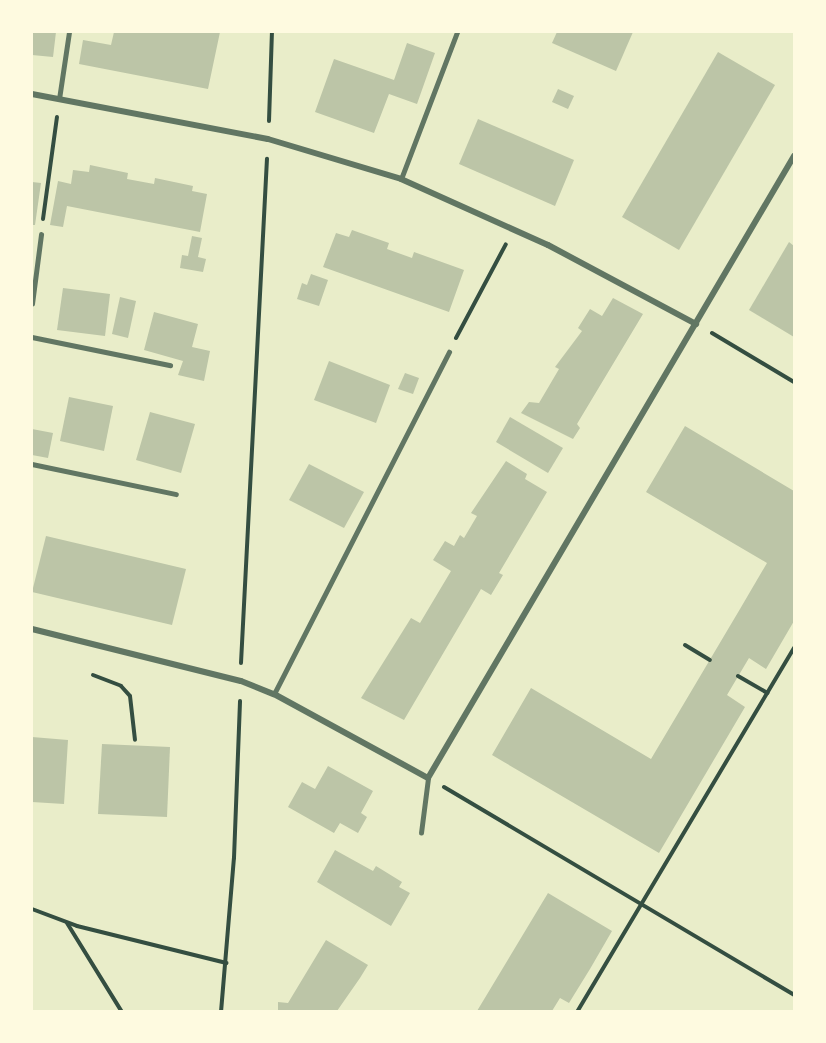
<!DOCTYPE html>
<html>
<head>
<meta charset="utf-8">
<style>
	body { margin:0 }
	#map { position:relative; width:826px; height:1043px; overflow:hidden; background:#e9edc9; font-family:"Zilla Slab",serif }
	div>[style] { position:absolute }
	[style*='--x'] { left:calc(var(--x)*1px); top:calc(var(--y)*1px); width:calc(var(--w)*1px); rotate:calc(var(--a)*1deg) }
	.building>* { inset:0; background:#bcc5a7 }
	.path>* { height:4px; margin:-2px; padding:0 2px; transform-origin:2px; border-radius:2px; background:#344e41 }
	.service>* { height:4.5px; margin:-2.25px; padding:0 2.25px; transform-origin:2.25px; border-radius:2.25px; background:#617663 }
	.minor>* { height:6px; margin:-3px; padding:0 3px; transform-origin:3px; border-radius:3px; background:#617663 }
	span { translate:-50% -50%; white-space:nowrap; text-align:center; line-height:1.15; -webkit-text-stroke:4.5px #fefae0; paint-order:stroke }
	.frame { position:absolute; inset:0; border:33px solid #fefae0; pointer-events:none }
</style>
</head>
<body>
<div id="map">
	<div class="building">
		<i style="clip-path:polygon(32px 32px,56px 32px,53px 57px,32px 55px)"></i>
		<i style="clip-path:polygon(114px 32px,220px 32px,208px 89px,79px 64px,83px 40px,111px 45px)"></i>
		<i style="clip-path:polygon(557px 32px,633px 32px,616px 71px,552px 43px)"></i>
		<i style="clip-path:polygon(407px 43px,435px 53px,417px 104px,389px 94px,374px 133px,315px 112px,334px 59px,394px 80px)"></i>
		<i style="clip-path:polygon(718px 52px,775px 85px,679px 250px,622px 217px)"></i>
		<i style="clip-path:polygon(558px 89px,574px 96px,568px 109px,552px 102px)"></i>
		<i style="clip-path:polygon(478px 119px,574px 160px,555px 206px,459px 164px)"></i>
		<i style="clip-path:polygon(90px 165px,128px 173px,127px 179px,154px 184px,155px 178px,193px 186px,192px 191px,207px 194px,200px 232px,67px 206px,63px 227px,50px 225px,58px 181px,71px 184px,73px 170px,89px 172px)"></i>
		<i style="clip-path:polygon(32px 182px,41px 183px,35px 225px,32px 225px)"></i>
		<i style="clip-path:polygon(352px 230px,389px 243px,387px 249px,412px 258px,414px 252px,464px 270px,449px 312px,323px 267px,336px 233px,349px 237px)"></i>
		<i style="clip-path:polygon(192px 236px,202px 238px,198px 257px,206px 259px,203px 272px,180px 268px,182px 255px,188px 256px)"></i>
		<i style="clip-path:polygon(789px 242px,794px 246px,794px 337px,749px 310px)"></i>
		<i style="clip-path:polygon(311px 274px,328px 280px,319px 306px,297px 299px,302px 283px,307px 285px)"></i>
		<i style="clip-path:polygon(63px 288px,110px 294px,105px 336px,57px 330px)"></i>
		<i style="clip-path:polygon(120px 297px,136px 301px,128px 338px,112px 334px)"></i>
		<i style="clip-path:polygon(613px 298px,643px 314px,577px 424px,580px 428px,573px 439px,521px 413px,529px 402px,539px 403px,559px 369px,555px 367px,582px 331px,578px 328px,590px 309px,602px 316px)"></i>
		<i style="clip-path:polygon(154px 312px,198px 324px,192px 347px,210px 351px,204px 381px,178px 375px,183px 361px,144px 350px)"></i>
		<i style="clip-path:polygon(329px 361px,390px 385px,376px 423px,314px 400px)"></i>
		<i style="clip-path:polygon(405px 373px,419px 378px,413px 394px,398px 389px)"></i>
		<i style="clip-path:polygon(69px 397px,113px 406px,104px 451px,60px 441px)"></i>
		<i style="clip-path:polygon(150px 412px,195px 424px,181px 473px,136px 460px)"></i>
		<i style="clip-path:polygon(510px 417px,563px 448px,548px 473px,496px 442px)"></i>
		<i style="clip-path:polygon(685px 426px,794px 491px,794px 621px,766px 669px,749px 658px,727px 695px,745px 707px,659px 853px,492px 755px,531px 688px,651px 759px,740px 609px,767px 563px,646px 492px)"></i>
		<i style="clip-path:polygon(32px 429px,53px 433px,48px 458px,32px 455px)"></i>
		<i style="clip-path:polygon(506px 461px,527px 474px,525px 479px,547px 492px,499px 573px,503px 575px,491px 595px,481px 589px,404px 720px,361px 698px,411px 618px,420px 623px,451px 571px,433px 560px,445px 541px,454px 546px,460px 535px,464px 538px,477px 516px,471px 513px)"></i>
		<i style="clip-path:polygon(309px 464px,364px 492px,344px 528px,289px 500px)"></i>
		<i style="clip-path:polygon(46px 536px,186px 569px,172px 625px,32px 592px)"></i>
		<i style="clip-path:polygon(32px 737px,68px 740px,64px 804px,32px 802px)"></i>
		<i style="clip-path:polygon(102px 744px,170px 747px,167px 817px,98px 814px)"></i>
		<i style="clip-path:polygon(328px 766px,373px 791px,361px 813px,367px 817px,358px 833px,340px 823px,334px 833px,288px 807px,302px 782px,315px 789px)"></i>
		<i style="clip-path:polygon(335px 850px,373px 871px,376px 866px,402px 882px,399px 887px,410px 893px,391px 926px,317px 882px)"></i>
		<i style="clip-path:polygon(548px 893px,612px 931px,590px 969px,569px 1003px,560px 998px,552px 1011px,477px 1011px)"></i>
		<i style="clip-path:polygon(326px 940px,368px 965px,360px 978px,337px 1011px,278px 1011px,278px 1002px,288px 1003px)"></i>
	</div>
	<div class="path">
		<i style="--x:269;--y:121;--w:89;--a:-88.1"></i>
		<i style="--x:43;--y:219;--w:103;--a:-82.2"></i>
		<i style="--x:712;--y:333;--w:96;--a:30.9"></i>
		<i style="--x:456;--y:338;--w:106;--a:-62"></i>
		<i style="--x:685;--y:645;--w:29;--a:31"></i>
		<i style="--x:241;--y:663;--w:505;--a:-87.05"></i>
		<i style="--x:93;--y:675;--w:30;--a:21"></i>
		<i style="--x:121;--y:686;--w:13;--a:48"></i>
		<i style="--x:130;--y:696;--w:44;--a:83.5"></i>
		<i style="--x:738;--y:676;--w:34;--a:30"></i>
		<i style="--x:444;--y:787;--w:407;--a:30.7"></i>
		<i style="--x:32;--y:909;--w:48;--a:20.7"></i>
		<i style="--x:77;--y:926;--w:154;--a:13.9"></i>
		<i style="--x:67;--y:923;--w:105;--a:58.3"></i>
		<i style="--x:221;--y:1012;--w:155;--a:-85.2"></i>
		<i style="--x:234;--y:858;--w:157;--a:-87.8"></i>
		<i style="--x:577;--y:1012;--w:424;--a:-59.2"></i>
	</div>
	<div class="service">
		<i style="--x:59;--y:99;--w:68;--a:-81.5"></i>
		<i style="--x:401;--y:179;--w:157;--a:-69.1"></i>
		<i style="--x:32;--y:304;--w:70;--a:-82.6"></i>
		<i style="--x:32;--y:337;--w:141;--a:11.5"></i>
		<i style="--x:32;--y:464;--w:147;--a:11.8"></i>
		<i style="--x:274;--y:694;--w:384;--a:-62.9"></i>
		<i style="--x:421;--y:833;--w:55;--a:-82.7"></i>
	</div>
	<div class="minor">
		<i style="--x:32;--y:94;--w:240;--a:10.8"></i>
		<i style="--x:268;--y:139;--w:139;--a:16.7"></i>
		<i style="--x:401;--y:179;--w:161;--a:24.2"></i>
		<i style="--x:548;--y:245;--w:168;--a:28.1"></i>
		<i style="--x:32;--y:629;--w:215;--a:14"></i>
		<i style="--x:241;--y:681;--w:35;--a:22"></i>
		<i style="--x:274;--y:694;--w:175;--a:28.6"></i>
		<i style="--x:428;--y:778;--w:722;--a:-59.53"></i>
	</div>
	<div class="frame"></div>
</div>
</body>
</html>
